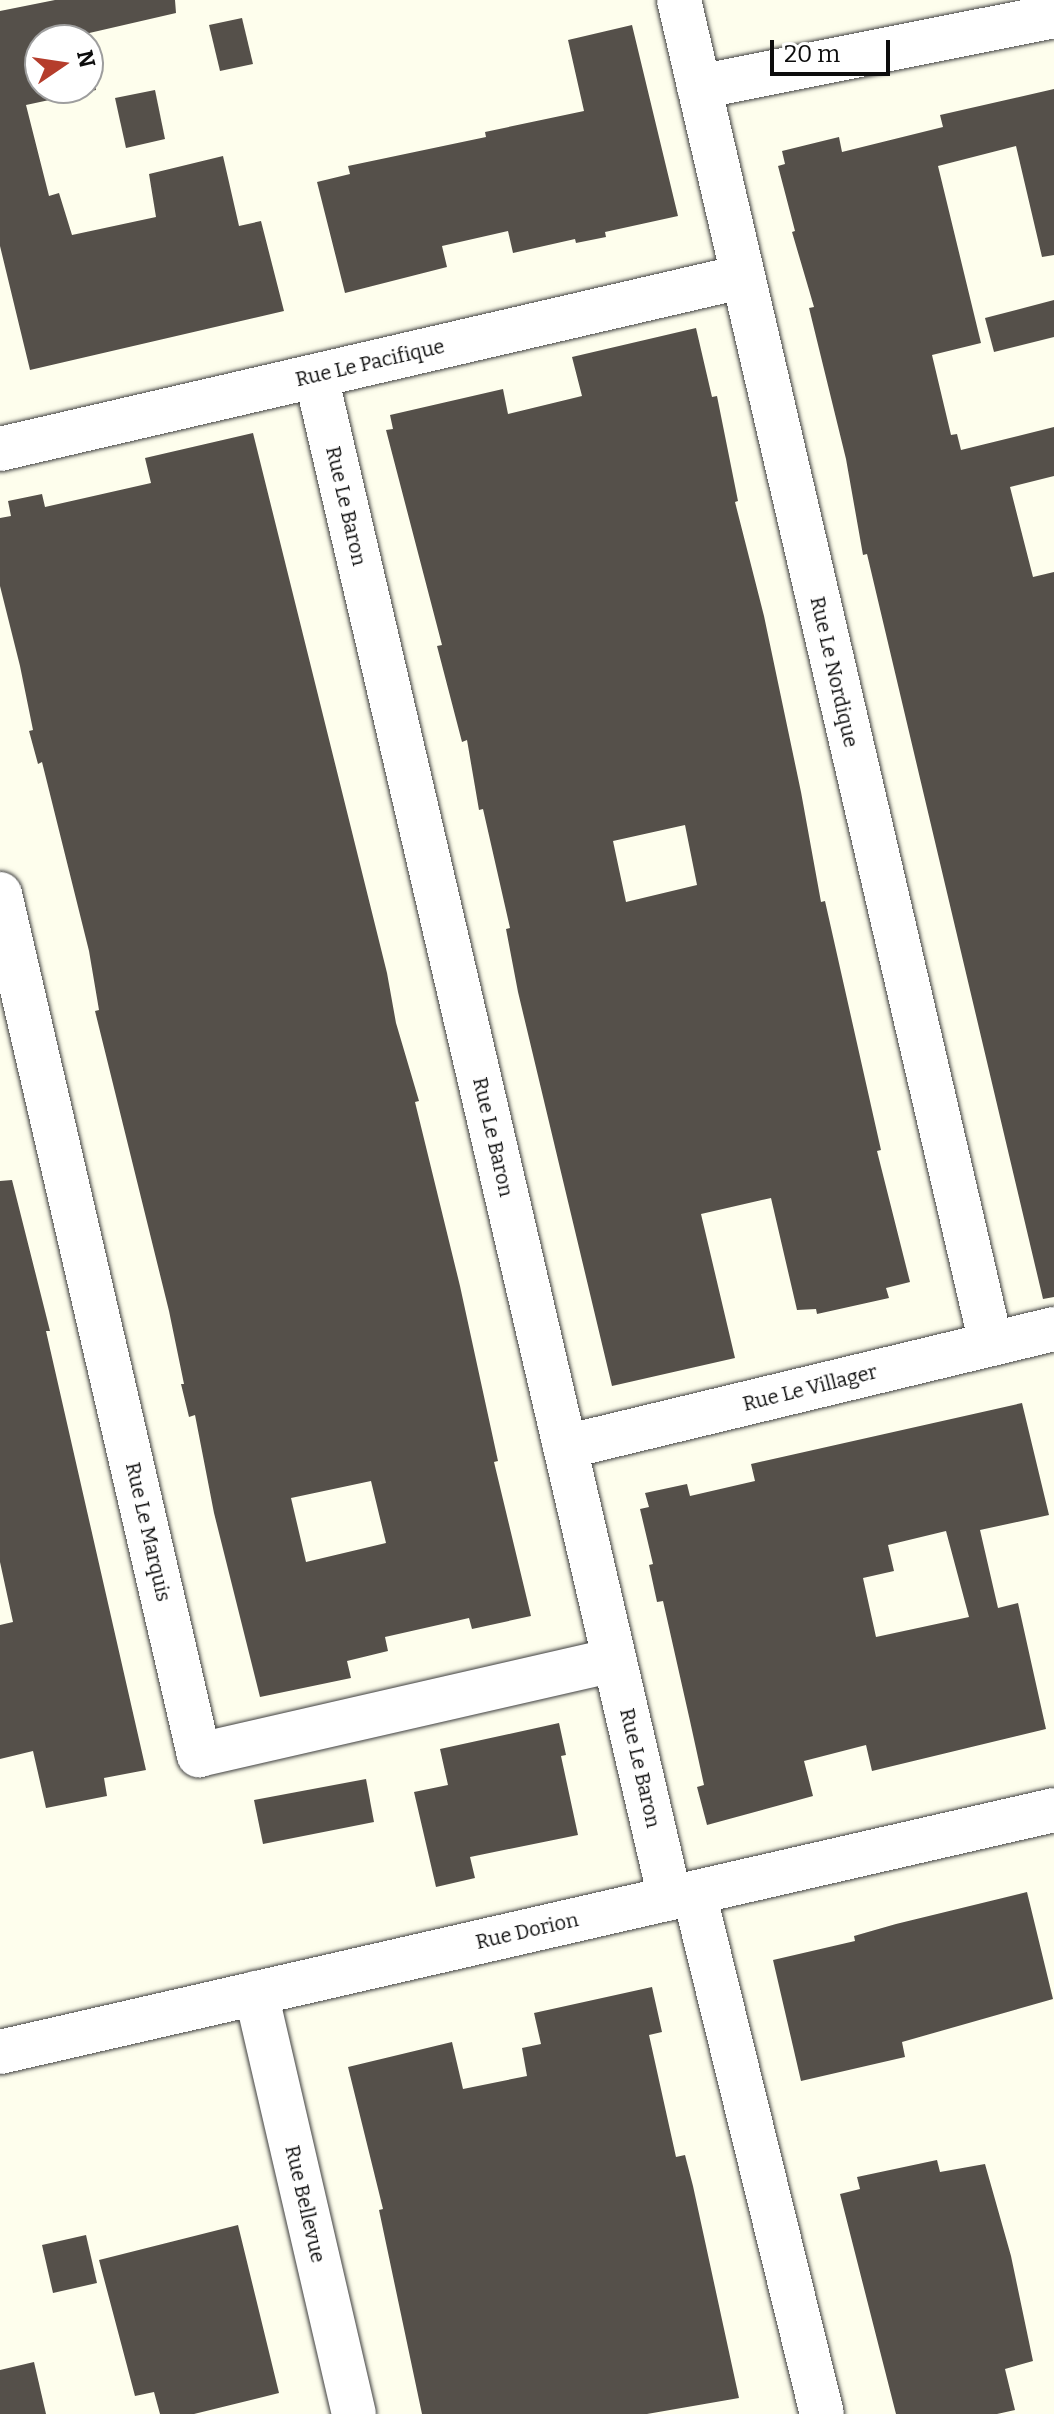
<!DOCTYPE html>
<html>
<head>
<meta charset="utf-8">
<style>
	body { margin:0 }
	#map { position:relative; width:1054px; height:2414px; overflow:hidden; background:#fefeed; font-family:Bitter,serif }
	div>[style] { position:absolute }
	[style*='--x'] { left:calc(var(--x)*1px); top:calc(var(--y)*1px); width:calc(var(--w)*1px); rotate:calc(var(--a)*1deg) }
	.building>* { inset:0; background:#55504a }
	.roads { filter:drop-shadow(0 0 2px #404040) drop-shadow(0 0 2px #404040) }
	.street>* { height:44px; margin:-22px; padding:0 22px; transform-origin:22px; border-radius:22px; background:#fff }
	span { translate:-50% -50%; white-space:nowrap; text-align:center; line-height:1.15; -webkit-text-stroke:8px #fff; paint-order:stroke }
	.street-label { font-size:20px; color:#0d0d0d }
	.north { position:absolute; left:24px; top:24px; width:80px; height:80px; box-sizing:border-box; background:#fff; border:2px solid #9e9e9e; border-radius:50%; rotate:77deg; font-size:22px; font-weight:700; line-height:32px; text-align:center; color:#0d0d0d }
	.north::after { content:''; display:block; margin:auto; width:28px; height:36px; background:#b53d2c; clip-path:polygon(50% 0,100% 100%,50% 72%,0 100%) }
	.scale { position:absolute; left:770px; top:40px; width:120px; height:36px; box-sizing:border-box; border:4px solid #0d0d0d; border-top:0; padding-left:10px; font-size:24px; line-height:28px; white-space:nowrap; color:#0d0d0d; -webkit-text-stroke:6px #fff; paint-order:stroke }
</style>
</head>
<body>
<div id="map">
	<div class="building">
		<i style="clip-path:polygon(55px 0,175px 0,176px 13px,85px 34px,86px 40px,40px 40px,40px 88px,88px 88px,88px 51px,96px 90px,26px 105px,49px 196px,59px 193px,72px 235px,156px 217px,149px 174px,223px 156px,239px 226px,261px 221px,284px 311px,30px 370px,0 246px,0 11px)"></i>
		<i style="clip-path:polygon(242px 18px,253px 64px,220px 71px,209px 25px)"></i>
		<i style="clip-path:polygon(632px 25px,678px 216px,605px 232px,606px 237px,576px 243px,575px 239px,513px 253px,508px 231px,442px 246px,447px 267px,345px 293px,317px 182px,350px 174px,348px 166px,486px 137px,485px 132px,584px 111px,568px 40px)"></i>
		<i style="clip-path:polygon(1054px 89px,1054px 255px,1042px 257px,1016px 146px,938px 166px,981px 343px,932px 355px,951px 435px,957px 434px,961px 450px,1054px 427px,1054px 476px,1010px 487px,1033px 577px,1054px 572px,1054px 1297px,1043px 1299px,867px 554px,863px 555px,846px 459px,809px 308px,814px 307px,792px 232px,795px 231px,778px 166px,785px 164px,782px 151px,839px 137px,842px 152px,943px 127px,940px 115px)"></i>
		<i style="clip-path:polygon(155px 90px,165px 139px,126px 148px,115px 98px)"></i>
		<i style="clip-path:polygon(1054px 300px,1054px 337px,994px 352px,985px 318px)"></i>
		<i style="clip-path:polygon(evenodd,696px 328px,712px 397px,717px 396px,738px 501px,735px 502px,764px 616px,801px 792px,821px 902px,825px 901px,881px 1150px,877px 1151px,910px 1282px,886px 1288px,889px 1298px,817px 1314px,816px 1309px,797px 1310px,771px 1198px,701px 1214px,735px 1358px,612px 1386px,518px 992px,506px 929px,510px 928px,483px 809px,479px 810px,467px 740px,462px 742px,437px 646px,442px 645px,386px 430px,393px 429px,390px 415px,503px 389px,508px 414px,582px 396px,572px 357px,696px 328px,685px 825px,697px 885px,626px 902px,613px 841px,685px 825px)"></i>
		<i style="clip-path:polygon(evenodd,253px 433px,387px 973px,396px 1023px,419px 1101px,415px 1102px,460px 1286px,498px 1461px,494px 1462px,531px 1616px,472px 1629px,469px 1618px,385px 1637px,388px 1651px,347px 1661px,351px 1678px,260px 1697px,214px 1513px,195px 1415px,189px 1417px,181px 1384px,184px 1384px,169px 1311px,95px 1011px,99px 1010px,89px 951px,42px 762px,38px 764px,29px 731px,33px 730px,20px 666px,0 586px,0 518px,11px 516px,8px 501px,42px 494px,45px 507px,151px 483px,145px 458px,253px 433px,371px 1481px,386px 1543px,306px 1562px,291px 1498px,371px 1481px)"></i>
		<i style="clip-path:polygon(12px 1180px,50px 1331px,46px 1331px,146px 1770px,104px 1778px,107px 1796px,46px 1808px,33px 1751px,0 1759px,0 1625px,13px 1622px,0 1562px,0 1181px)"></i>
		<i style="clip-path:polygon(evenodd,1022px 1403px,1049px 1515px,980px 1530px,998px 1608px,1018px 1603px,1046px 1729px,872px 1771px,866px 1745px,804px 1761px,813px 1796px,707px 1825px,697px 1787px,704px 1785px,690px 1721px,663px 1601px,657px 1602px,649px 1565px,653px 1564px,640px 1509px,649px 1507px,645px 1493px,687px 1484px,690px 1496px,755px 1481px,751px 1464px,1022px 1403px,946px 1531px,969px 1617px,876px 1637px,863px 1578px,894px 1571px,888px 1545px,946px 1531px)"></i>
		<i style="clip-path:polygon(559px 1723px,566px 1755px,561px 1756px,578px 1835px,470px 1857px,475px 1878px,436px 1887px,414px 1792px,448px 1785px,440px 1749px)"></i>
		<i style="clip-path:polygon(366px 1779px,374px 1822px,263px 1844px,254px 1800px)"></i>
		<i style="clip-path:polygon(1027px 1892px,1053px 1999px,902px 2042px,905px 2057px,801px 2081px,773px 1960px,855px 1941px,854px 1936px,896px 1924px)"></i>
		<i style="clip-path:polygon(652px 1987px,662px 2032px,649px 2035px,676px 2157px,685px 2155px,693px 2186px,739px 2398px,647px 2414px,422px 2414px,379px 2210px,383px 2209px,348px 2067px,452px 2042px,463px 2089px,527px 2076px,522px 2048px,541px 2044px,534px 2013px)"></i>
		<i style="clip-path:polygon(937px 2160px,940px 2172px,985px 2164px,1011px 2256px,1033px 2361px,1005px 2369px,1015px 2410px,997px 2414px,896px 2414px,840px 2194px,860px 2189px,857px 2177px)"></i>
		<i style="clip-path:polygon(238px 2225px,279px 2393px,194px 2414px,160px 2414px,154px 2392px,135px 2396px,99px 2260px)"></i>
		<i style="clip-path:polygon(86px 2235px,97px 2283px,53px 2293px,42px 2245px)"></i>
		<i style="clip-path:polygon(34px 2362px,46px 2414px,0 2414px,0 2370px)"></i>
	</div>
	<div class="roads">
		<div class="street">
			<i style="--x:679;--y:0;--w:1380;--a:76.93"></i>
			<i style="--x:699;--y:87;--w:362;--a:-11.3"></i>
			<i style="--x:316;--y:376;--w:1563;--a:76.91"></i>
			<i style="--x:0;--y:449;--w:761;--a:-13.07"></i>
			<i style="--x:0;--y:894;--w:884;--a:76.99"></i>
			<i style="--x:199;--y:1755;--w:426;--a:-12.9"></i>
			<i style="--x:565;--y:1447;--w:503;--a:-13.57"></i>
			<i style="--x:694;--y:1893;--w:536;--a:76.2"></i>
			<i style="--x:256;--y:1993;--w:432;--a:76.9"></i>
			<i style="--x:0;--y:2052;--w:1081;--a:-12.93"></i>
		</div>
	</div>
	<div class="street-label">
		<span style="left:370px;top:363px;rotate:-13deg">Rue Le Pacifique</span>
		<span style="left:346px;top:506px;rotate:77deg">Rue Le Baron</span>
		<span style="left:834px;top:672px;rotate:77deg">Rue Le Nordique</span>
		<span style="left:493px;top:1137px;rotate:77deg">Rue Le Baron</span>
		<span style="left:810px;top:1388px;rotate:-14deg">Rue Le Villager</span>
		<span style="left:148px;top:1532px;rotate:77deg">Rue Le Marquis</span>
		<span style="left:640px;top:1768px;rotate:77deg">Rue Le Baron</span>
		<span style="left:527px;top:1931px;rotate:-13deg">Rue Dorion</span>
		<span style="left:305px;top:2204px;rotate:77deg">Rue Bellevue</span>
	</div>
	<div class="north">N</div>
	<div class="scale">20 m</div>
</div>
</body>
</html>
